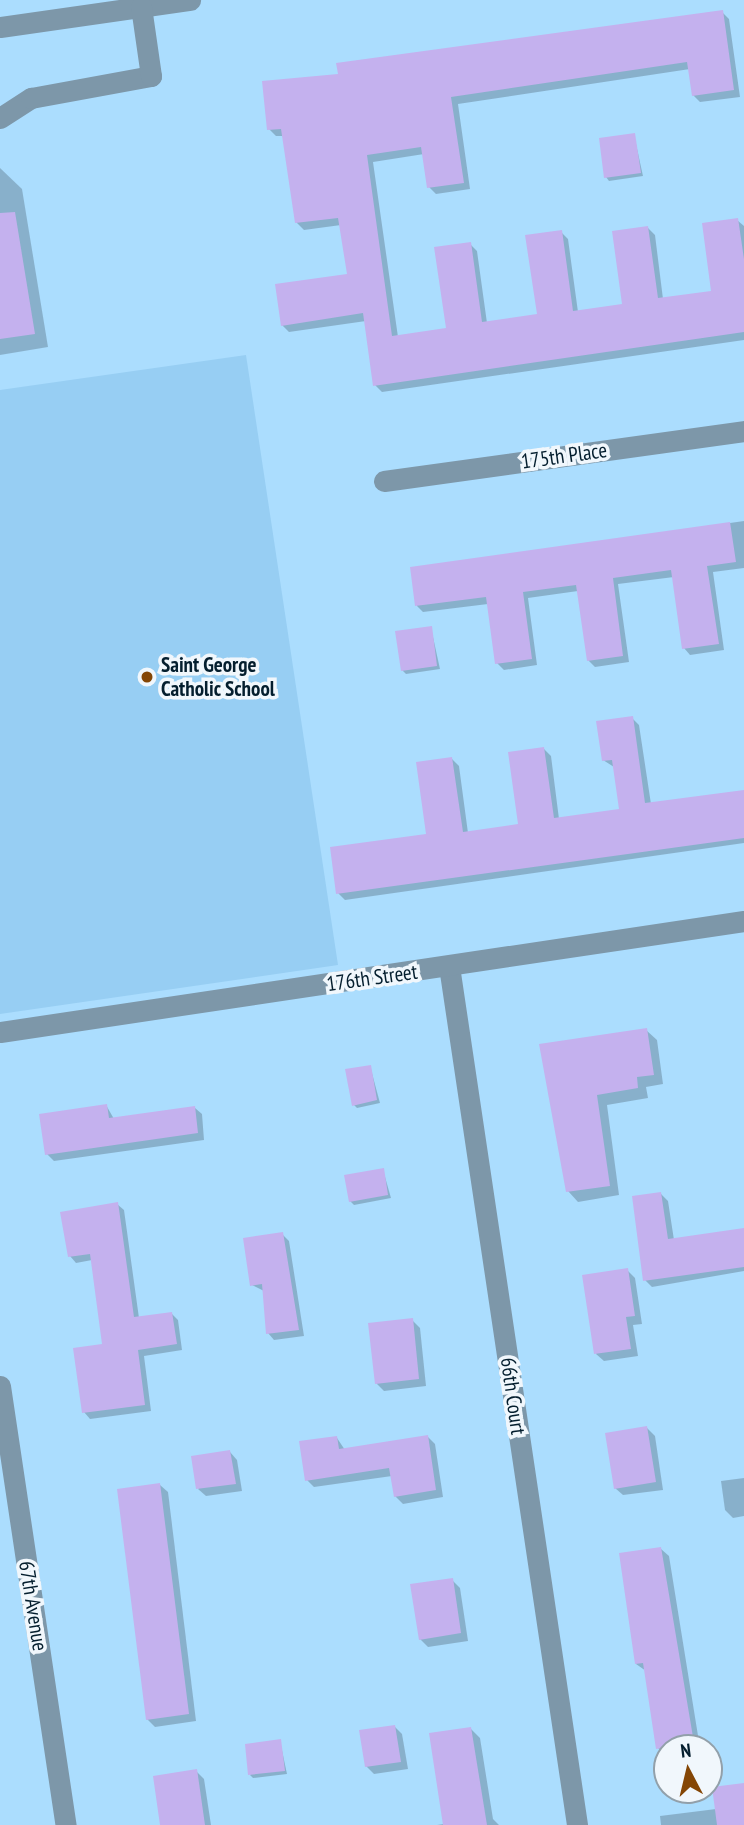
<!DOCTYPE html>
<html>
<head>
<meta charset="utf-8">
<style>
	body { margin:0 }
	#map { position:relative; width:744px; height:1825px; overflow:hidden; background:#abddfe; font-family:"PT Sans Narrow",sans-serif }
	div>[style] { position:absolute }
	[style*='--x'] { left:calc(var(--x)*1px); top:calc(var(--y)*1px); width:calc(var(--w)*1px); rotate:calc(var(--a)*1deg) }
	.built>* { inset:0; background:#97cef3 }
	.shadow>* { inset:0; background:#0003 }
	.building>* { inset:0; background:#c4b1ee }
	.minor>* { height:21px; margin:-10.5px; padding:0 10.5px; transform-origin:10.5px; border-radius:10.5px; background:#7d97a9 }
	.dots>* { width:19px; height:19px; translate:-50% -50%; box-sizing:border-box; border:4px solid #f1f7fc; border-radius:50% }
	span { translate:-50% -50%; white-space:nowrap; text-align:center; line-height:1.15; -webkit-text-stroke:7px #f1f7fc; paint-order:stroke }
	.street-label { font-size:21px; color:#041e2e }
	.poi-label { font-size:21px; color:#041e2e; font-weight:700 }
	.left { translate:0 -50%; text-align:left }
	.north { position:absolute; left:653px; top:1734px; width:70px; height:70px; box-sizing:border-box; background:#f1f7fc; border:2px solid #92a0aa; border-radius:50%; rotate:353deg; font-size:19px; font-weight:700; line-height:28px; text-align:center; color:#041e2e }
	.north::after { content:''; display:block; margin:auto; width:24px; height:32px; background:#844605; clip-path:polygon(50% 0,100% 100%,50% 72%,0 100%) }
</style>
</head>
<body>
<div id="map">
	<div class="built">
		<i style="clip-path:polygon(246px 355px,338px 965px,0 1014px,0 390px)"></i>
	</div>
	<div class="shadow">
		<i style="clip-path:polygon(722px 12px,729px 19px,740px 97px,700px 102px,693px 95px,690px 69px,458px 104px,470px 189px,436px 194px,429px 187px,424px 154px,373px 162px,398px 337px,448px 330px,470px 244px,477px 251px,487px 323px,539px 316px,561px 232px,568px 239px,578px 312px,624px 306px,648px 228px,655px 235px,663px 299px,713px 292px,737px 220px,744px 226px,744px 340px,382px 392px,375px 385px,366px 321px,289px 332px,282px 325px,349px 275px,341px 225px,304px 230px,296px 222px,284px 136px,276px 136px,269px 129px,340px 75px)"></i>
		<i style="clip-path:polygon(634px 135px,643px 176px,609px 181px,606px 177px)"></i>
		<i style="clip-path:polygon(0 168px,22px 189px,48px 347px,0 355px)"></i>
		<i style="clip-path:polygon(744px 521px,744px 568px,713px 572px,724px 650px,690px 655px,684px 648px,674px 577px,618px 584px,629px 662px,595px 667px,588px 660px,578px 591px,528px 598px,537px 665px,504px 670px,497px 663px,488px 604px,423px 612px,417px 606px,412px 568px)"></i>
		<i style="clip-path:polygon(431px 628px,440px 669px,406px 674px,402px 670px)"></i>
		<i style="clip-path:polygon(632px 718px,639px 725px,651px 804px,744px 792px,744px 843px,345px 900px,338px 893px,427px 835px,452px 759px,459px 766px,468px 833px,520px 826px,544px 749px,551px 756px,559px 819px,621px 810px,614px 767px,603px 760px)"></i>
		<i style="clip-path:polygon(646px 1030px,657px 1040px,663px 1084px,646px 1087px,648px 1098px,607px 1105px,619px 1195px,578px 1202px,568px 1191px,541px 1045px)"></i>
		<i style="clip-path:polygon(370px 1066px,380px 1103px,357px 1108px,354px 1105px)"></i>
		<i style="clip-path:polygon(106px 1105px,114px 1119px,195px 1108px,202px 1114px,204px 1140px,54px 1161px,47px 1154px)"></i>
		<i style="clip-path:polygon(383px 1170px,391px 1198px,354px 1205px,350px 1201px)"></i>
		<i style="clip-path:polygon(661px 1194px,668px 1201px,674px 1240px,744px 1230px,744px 1271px,652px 1287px,645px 1280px)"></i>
		<i style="clip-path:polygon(117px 1204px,124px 1210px,139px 1318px,172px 1314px,178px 1320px,182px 1350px,144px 1356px,151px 1411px,90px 1419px,84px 1412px,104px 1346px,92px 1260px,76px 1263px,70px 1256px)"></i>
		<i style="clip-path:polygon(282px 1234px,289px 1241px,304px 1336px,274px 1340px,268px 1333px,264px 1291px,252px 1285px)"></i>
		<i style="clip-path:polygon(627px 1270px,635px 1278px,642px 1324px,633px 1325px,638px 1356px,604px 1361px,596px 1354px)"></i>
		<i style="clip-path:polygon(412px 1320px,420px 1328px,426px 1386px,384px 1391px,376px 1383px)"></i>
		<i style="clip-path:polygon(647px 1428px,655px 1436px,663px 1490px,623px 1495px,615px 1488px)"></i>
		<i style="clip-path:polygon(427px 1436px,435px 1444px,443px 1497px,403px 1504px,395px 1496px,392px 1476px,314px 1487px,307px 1480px,337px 1438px,345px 1450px)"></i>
		<i style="clip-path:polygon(230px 1452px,237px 1460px,242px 1491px,206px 1496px,198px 1489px)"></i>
		<i style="clip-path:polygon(744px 1478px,744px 1516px,733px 1518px,725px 1510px,721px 1481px)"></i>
		<i style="clip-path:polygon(160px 1485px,168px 1492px,196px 1721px,155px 1727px,147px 1719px)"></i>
		<i style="clip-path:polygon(661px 1549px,669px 1556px,700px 1748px,667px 1748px,666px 1756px,658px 1748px,646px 1671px,636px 1664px)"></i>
		<i style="clip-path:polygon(452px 1580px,460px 1588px,468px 1641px,428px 1647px,420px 1639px)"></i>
		<i style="clip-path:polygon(395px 1727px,402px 1734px,408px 1769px,374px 1774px,366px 1766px)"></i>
		<i style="clip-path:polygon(470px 1728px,480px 1738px,493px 1819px,499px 1825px,437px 1825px,444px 1824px)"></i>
		<i style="clip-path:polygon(280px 1741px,287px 1774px,253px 1778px,250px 1775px)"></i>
		<i style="clip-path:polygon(196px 1771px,204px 1779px,211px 1825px,162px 1825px)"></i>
		<i style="clip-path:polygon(744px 1784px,744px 1825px,661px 1825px,660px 1816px,716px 1809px)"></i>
	</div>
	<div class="building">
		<i style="clip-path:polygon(723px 10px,734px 90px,692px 96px,687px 62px,451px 97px,464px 183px,427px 188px,421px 147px,367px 155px,392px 336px,446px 328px,434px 247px,471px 242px,482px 322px,537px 314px,525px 235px,562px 230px,573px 311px,622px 304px,612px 231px,648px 226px,658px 298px,711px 291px,702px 223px,738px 218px,744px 259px,744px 332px,373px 386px,363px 313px,281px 326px,275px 284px,347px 274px,338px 218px,295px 223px,281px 129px,267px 130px,262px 81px,338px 74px,336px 63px)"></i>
		<i style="clip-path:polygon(635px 133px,641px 173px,604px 178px,599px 138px)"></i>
		<i style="clip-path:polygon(15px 212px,35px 334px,0 339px,0 213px)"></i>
		<i style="clip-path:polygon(730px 522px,736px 562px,707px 566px,719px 644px,682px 649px,671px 570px,613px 578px,623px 656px,587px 661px,576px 585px,523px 592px,532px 659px,495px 664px,486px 597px,415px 606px,410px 567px)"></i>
		<i style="clip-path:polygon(432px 626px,437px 666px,401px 671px,395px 631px)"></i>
		<i style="clip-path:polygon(633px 716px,645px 803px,744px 790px,744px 838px,336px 894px,330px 847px,426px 834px,416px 762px,452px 757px,463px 832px,518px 824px,508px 752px,544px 747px,554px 818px,619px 809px,612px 760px,602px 761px,596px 721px)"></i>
		<i style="clip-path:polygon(647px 1028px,654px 1075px,637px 1077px,638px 1088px,597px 1095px,610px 1186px,566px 1192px,539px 1044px)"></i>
		<i style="clip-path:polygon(371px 1065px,377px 1100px,352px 1106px,345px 1069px)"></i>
		<i style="clip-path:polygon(107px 1104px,109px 1118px,195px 1106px,198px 1133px,45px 1155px,39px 1114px)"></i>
		<i style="clip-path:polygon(384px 1168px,388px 1195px,349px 1202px,344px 1175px)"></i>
		<i style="clip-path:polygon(661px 1192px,668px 1239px,744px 1228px,744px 1267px,643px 1281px,632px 1196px)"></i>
		<i style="clip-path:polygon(118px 1202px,134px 1317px,172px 1312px,177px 1344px,138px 1350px,145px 1405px,82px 1413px,73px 1348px,102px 1344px,90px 1254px,68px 1257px,60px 1212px)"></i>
		<i style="clip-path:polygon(283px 1232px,299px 1330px,266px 1334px,262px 1284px,250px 1286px,243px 1238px)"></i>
		<i style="clip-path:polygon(628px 1268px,635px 1316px,626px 1317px,631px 1349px,594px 1354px,582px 1275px)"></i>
		<i style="clip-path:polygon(413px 1318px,419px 1379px,375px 1384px,368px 1323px)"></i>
		<i style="clip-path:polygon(647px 1426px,656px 1482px,614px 1489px,605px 1433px)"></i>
		<i style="clip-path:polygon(428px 1435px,436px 1490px,394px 1497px,389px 1468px,305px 1481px,299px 1441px,337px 1436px,339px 1449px)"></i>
		<i style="clip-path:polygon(230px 1450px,236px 1484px,196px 1489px,191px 1456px)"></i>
		<i style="clip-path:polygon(160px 1483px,189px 1714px,146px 1720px,117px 1489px)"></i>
		<i style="clip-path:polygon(661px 1547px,694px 1743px,656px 1749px,643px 1663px,635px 1664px,619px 1553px)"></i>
		<i style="clip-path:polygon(453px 1578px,461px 1633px,419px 1640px,410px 1584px)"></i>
		<i style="clip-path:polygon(395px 1725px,401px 1762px,365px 1767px,359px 1730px)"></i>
		<i style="clip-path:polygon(471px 1727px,487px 1825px,443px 1825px,429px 1733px)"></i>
		<i style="clip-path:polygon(281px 1739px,285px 1771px,248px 1775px,245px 1744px)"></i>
		<i style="clip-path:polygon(197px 1769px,205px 1825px,160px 1825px,153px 1776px)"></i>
		<i style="clip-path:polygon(744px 1783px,744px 1825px,717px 1825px,712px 1787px)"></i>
	</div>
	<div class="minor">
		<i style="--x:0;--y:27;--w:192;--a:-8.1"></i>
		<i style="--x:0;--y:118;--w:37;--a:-33"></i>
		<i style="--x:31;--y:98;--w:122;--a:-10.4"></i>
		<i style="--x:151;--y:76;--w:70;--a:-98.2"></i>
		<i style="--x:384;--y:481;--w:363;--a:-7.9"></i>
		<i style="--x:449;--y:966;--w:868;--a:81.52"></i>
		<i style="--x:0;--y:1032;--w:752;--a:-8.49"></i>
		<i style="--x:0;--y:1386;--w:444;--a:81.5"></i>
	</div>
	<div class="dots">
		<i style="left:147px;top:677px;background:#844605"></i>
	</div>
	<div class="street-label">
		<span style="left:564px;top:456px;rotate:-8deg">175th Place</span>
		<span style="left:372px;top:978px;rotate:-8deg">176th Street</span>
		<span style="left:513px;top:1396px;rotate:82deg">66th Court</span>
		<span style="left:33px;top:1606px;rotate:81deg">67th Avenue</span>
	</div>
	<div class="poi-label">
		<span class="left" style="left:161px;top:677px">Saint George<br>Catholic School</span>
	</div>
	<div class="north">N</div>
</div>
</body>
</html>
